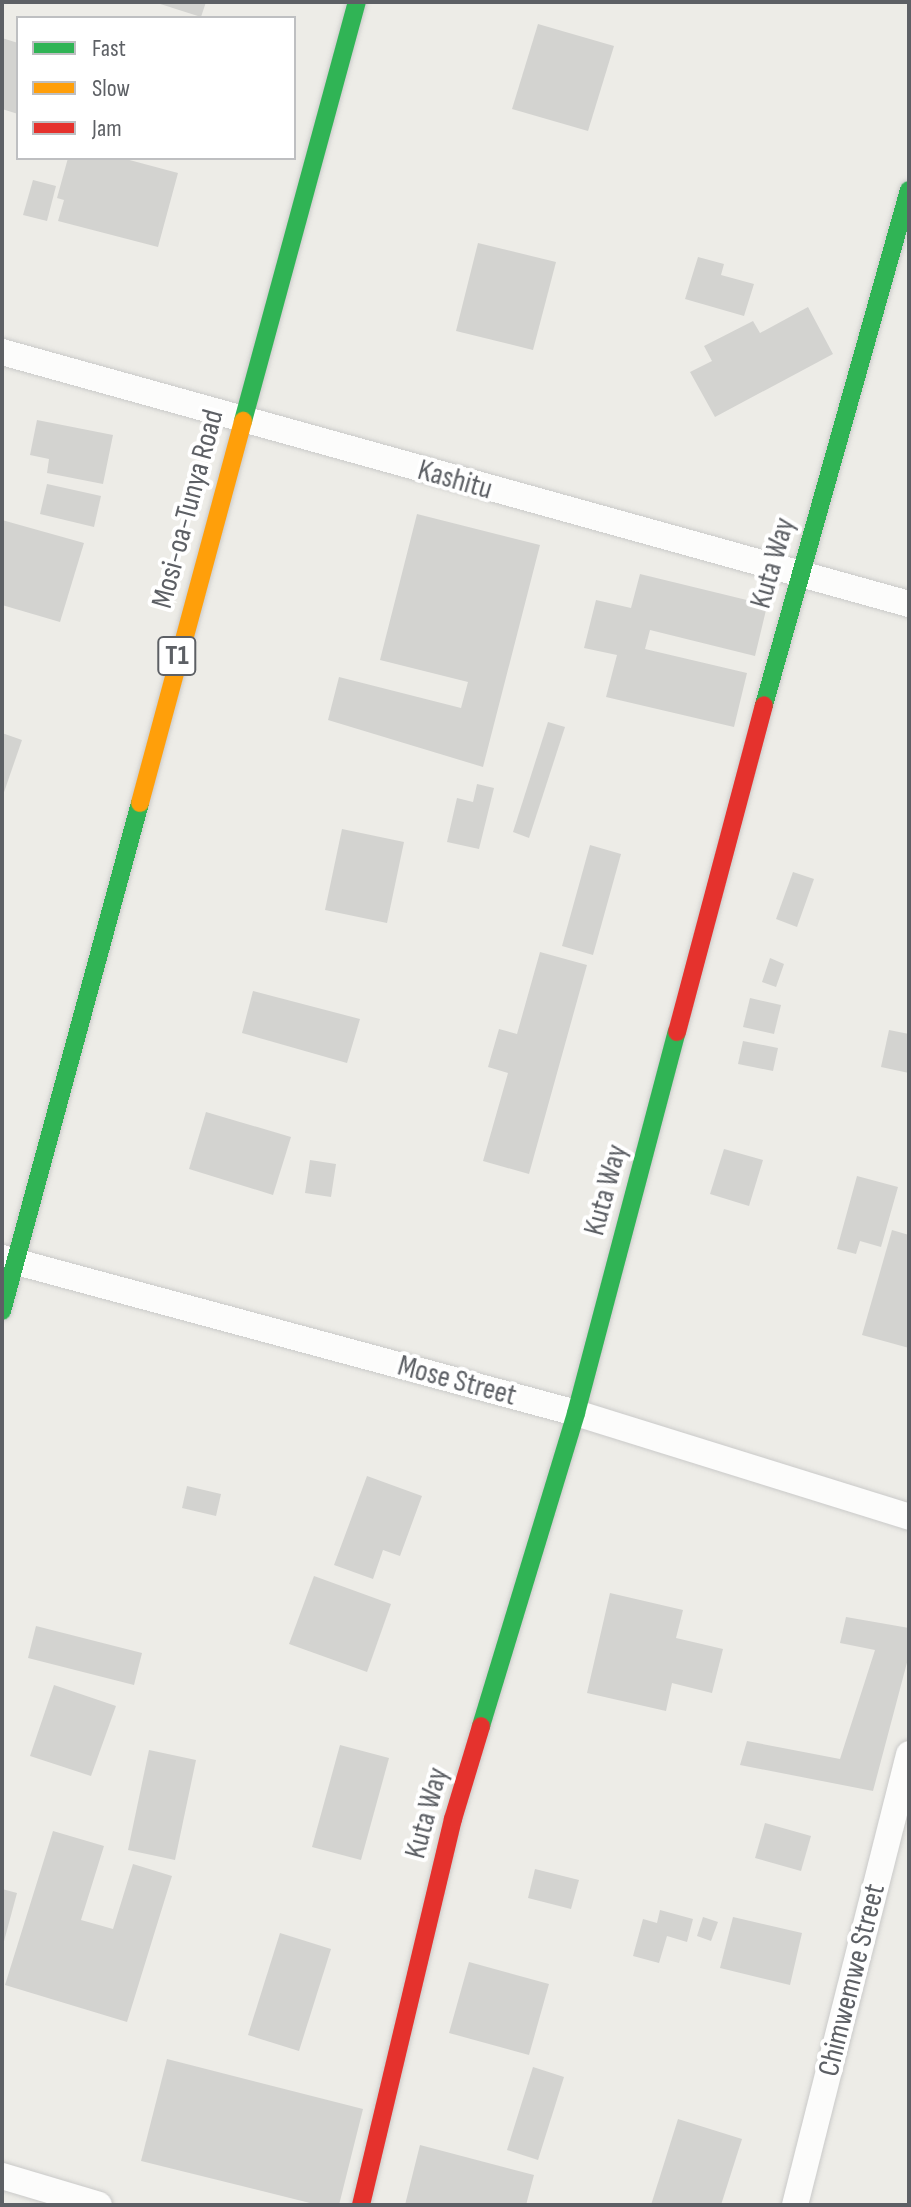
<!DOCTYPE html>
<html>
<head>
<meta charset="utf-8">
<style>
	body { margin:0 }
	#map { position:relative; width:911px; height:2207px; overflow:hidden; background:#edece7; font-family:"Sofia Sans Condensed",sans-serif }
	div>[style] { position:absolute }
	[style*='--x'] { left:calc(var(--x)*1px); top:calc(var(--y)*1px); width:calc(var(--w)*1px); rotate:calc(var(--a)*1deg) }
	.building>* { inset:0; background:#d3d3d0 }
	.roads { filter:drop-shadow(0 0 2px #cacac9) drop-shadow(0 0 2px #cacac9) }
	.street>* { height:26px; margin:-13px; padding:0 13px; transform-origin:13px; border-radius:13px; background:#fcfcfb }
	.fast>* { height:18px; margin:-9px; padding:0 9px; transform-origin:9px; border-radius:9px; background:#30b455 }
	.slow>* { height:18px; margin:-9px; padding:0 9px; transform-origin:9px; border-radius:9px; background:#ff9f0a }
	.jam>* { height:18px; margin:-9px; padding:0 9px; transform-origin:9px; border-radius:9px; background:#e5322d }
	span { translate:-50% -50%; white-space:nowrap; text-align:center; line-height:1.15; -webkit-text-stroke:8px #fff; paint-order:stroke }
	.shield-label span { padding:2px 6px; background:#fff; border:2px solid; border-radius:6px; -webkit-text-stroke-width:0 }
	.shield-label { font-size:28px; color:#5d6065; font-weight:700 }
	.street-label { font-size:30px; color:#5d6065 }
	.frame { position:absolute; inset:0; border:4px solid #5d6065; pointer-events:none }
	.legend { position:absolute; left:16px; top:16px; width:280px; height:144px; box-sizing:border-box; background:#fff; border:2px solid #bebfc1; margin:0; padding:10px 14px; list-style:none; font-size:24px; color:#5d6065 }
	.legend li { display:flex; align-items:center; gap:16px; height:40px }
	.legend b { width:40px; border:2px solid #bebfc1 }
</style>
</head>
<body>
<div id="map">
	<div class="building">
		<i style="clip-path:polygon(154px 2px,206px 2px,201px 17px)"></i>
		<i style="clip-path:polygon(538px 24px,614px 46px,588px 131px,512px 109px)"></i>
		<i style="clip-path:polygon(2px 38px,18px 43px,18px 114px,2px 109px)"></i>
		<i style="clip-path:polygon(68px 158px,122px 158px,178px 173px,158px 247px,58px 221px,64px 200px,57px 198px)"></i>
		<i style="clip-path:polygon(33px 180px,56px 186px,47px 221px,23px 215px)"></i>
		<i style="clip-path:polygon(478px 243px,556px 262px,533px 350px,456px 331px)"></i>
		<i style="clip-path:polygon(698px 257px,724px 264px,721px 275px,754px 284px,744px 316px,685px 299px)"></i>
		<i style="clip-path:polygon(808px 307px,833px 354px,715px 417px,690px 372px,712px 361px,704px 346px,753px 321px,760px 333px)"></i>
		<i style="clip-path:polygon(37px 420px,113px 435px,103px 484px,47px 473px,49px 459px,30px 455px)"></i>
		<i style="clip-path:polygon(47px 484px,101px 496px,94px 527px,40px 514px)"></i>
		<i style="clip-path:polygon(417px 514px,540px 545px,483px 767px,328px 720px,339px 677px,461px 708px,468px 682px,380px 660px)"></i>
		<i style="clip-path:polygon(2px 520px,84px 543px,60px 622px,2px 605px)"></i>
		<i style="clip-path:polygon(640px 574px,755px 602px,760px 582px,772px 585px,755px 656px,650px 630px,645px 649px,747px 673px,734px 727px,606px 697px,617px 655px,584px 648px,596px 600px,631px 608px)"></i>
		<i style="clip-path:polygon(548px 722px,565px 727px,529px 838px,513px 832px)"></i>
		<i style="clip-path:polygon(2px 733px,22px 740px,2px 798px)"></i>
		<i style="clip-path:polygon(477px 784px,494px 788px,479px 849px,447px 842px,457px 798px,473px 802px)"></i>
		<i style="clip-path:polygon(342px 829px,404px 842px,387px 923px,325px 910px)"></i>
		<i style="clip-path:polygon(590px 845px,621px 854px,593px 955px,562px 946px)"></i>
		<i style="clip-path:polygon(793px 872px,814px 879px,797px 927px,776px 919px)"></i>
		<i style="clip-path:polygon(540px 952px,587px 965px,529px 1174px,483px 1161px,508px 1073px,488px 1067px,499px 1029px,517px 1034px)"></i>
		<i style="clip-path:polygon(770px 958px,784px 964px,776px 987px,762px 982px)"></i>
		<i style="clip-path:polygon(253px 991px,360px 1019px,347px 1063px,242px 1033px)"></i>
		<i style="clip-path:polygon(750px 998px,781px 1005px,774px 1034px,743px 1027px)"></i>
		<i style="clip-path:polygon(889px 1030px,909px 1034px,909px 1073px,881px 1067px)"></i>
		<i style="clip-path:polygon(743px 1041px,778px 1048px,773px 1071px,738px 1064px)"></i>
		<i style="clip-path:polygon(206px 1112px,291px 1137px,273px 1195px,189px 1169px)"></i>
		<i style="clip-path:polygon(724px 1149px,763px 1160px,749px 1206px,710px 1194px)"></i>
		<i style="clip-path:polygon(310px 1160px,336px 1164px,331px 1197px,305px 1193px)"></i>
		<i style="clip-path:polygon(857px 1176px,898px 1187px,881px 1247px,860px 1241px,856px 1254px,837px 1249px)"></i>
		<i style="clip-path:polygon(892px 1230px,909px 1235px,909px 1348px,862px 1335px)"></i>
		<i style="clip-path:polygon(367px 1476px,422px 1496px,400px 1556px,383px 1550px,373px 1579px,334px 1565px)"></i>
		<i style="clip-path:polygon(187px 1486px,221px 1494px,216px 1516px,182px 1508px)"></i>
		<i style="clip-path:polygon(314px 1576px,391px 1604px,367px 1672px,289px 1644px)"></i>
		<i style="clip-path:polygon(610px 1593px,683px 1610px,676px 1638px,723px 1649px,712px 1693px,672px 1683px,666px 1711px,587px 1693px)"></i>
		<i style="clip-path:polygon(846px 1617px,909px 1628px,909px 1655px,873px 1791px,740px 1765px,747px 1741px,840px 1759px,875px 1650px,840px 1643px)"></i>
		<i style="clip-path:polygon(36px 1626px,142px 1653px,134px 1685px,28px 1658px)"></i>
		<i style="clip-path:polygon(54px 1685px,116px 1706px,91px 1776px,30px 1756px)"></i>
		<i style="clip-path:polygon(340px 1745px,389px 1758px,361px 1860px,312px 1847px)"></i>
		<i style="clip-path:polygon(149px 1750px,196px 1760px,175px 1860px,128px 1850px)"></i>
		<i style="clip-path:polygon(765px 1823px,811px 1836px,801px 1871px,755px 1858px)"></i>
		<i style="clip-path:polygon(53px 1831px,104px 1846px,81px 1920px,113px 1929px,133px 1864px,172px 1876px,127px 2022px,5px 1985px)"></i>
		<i style="clip-path:polygon(535px 1869px,579px 1880px,571px 1909px,528px 1898px)"></i>
		<i style="clip-path:polygon(2px 1889px,17px 1893px,3px 1945px,2px 1945px)"></i>
		<i style="clip-path:polygon(660px 1910px,693px 1919px,687px 1942px,667px 1936px,659px 1963px,633px 1956px,643px 1919px,657px 1923px)"></i>
		<i style="clip-path:polygon(703px 1917px,718px 1922px,711px 1941px,697px 1936px)"></i>
		<i style="clip-path:polygon(733px 1917px,802px 1933px,790px 1985px,720px 1968px)"></i>
		<i style="clip-path:polygon(280px 1933px,331px 1949px,299px 2051px,248px 2035px)"></i>
		<i style="clip-path:polygon(469px 1962px,549px 1984px,529px 2055px,449px 2033px)"></i>
		<i style="clip-path:polygon(167px 2059px,363px 2109px,339px 2205px,318px 2205px,141px 2161px)"></i>
		<i style="clip-path:polygon(533px 2067px,564px 2077px,538px 2160px,507px 2150px)"></i>
		<i style="clip-path:polygon(678px 2119px,742px 2139px,721px 2205px,651px 2205px)"></i>
		<i style="clip-path:polygon(420px 2145px,534px 2175px,526px 2205px,405px 2205px)"></i>
	</div>
	<div class="roads">
		<div class="street">
			<i style="--x:2;--y:352;--w:941;--a:15.53"></i>
			<i style="--x:2;--y:1258;--w:595;--a:15.11"></i>
			<i style="--x:576;--y:1413;--w:349;--a:17.3"></i>
			<i style="--x:2;--y:2176;--w:101;--a:16.6"></i>
			<i style="--x:795;--y:2205;--w:465;--a:-75.8"></i>
		</div>
		<div class="fast">
			<i style="--x:243;--y:421;--w:434;--a:-74.8"></i>
			<i style="--x:764;--y:705;--w:535;--a:-74.28"></i>
			<i style="--x:2;--y:1311;--w:526;--a:-74.8"></i>
			<i style="--x:481;--y:1726;--w:327;--a:-73.1"></i>
			<i style="--x:576;--y:1413;--w:394;--a:-75.2"></i>
		</div>
		<div class="slow">
			<i style="--x:140;--y:803;--w:396;--a:-74.9"></i>
		</div>
		<div class="jam">
			<i style="--x:677;--y:1032;--w:338;--a:-75.1"></i>
			<i style="--x:361;--y:2205;--w:397;--a:-76.6"></i>
			<i style="--x:453;--y:1819;--w:97;--a:-73.2"></i>
		</div>
	</div>
	<div class="shield-label">
		<span style="left:177px;top:656px">T1</span>
	</div>
	<div class="street-label">
		<span style="left:455px;top:480px;rotate:16deg">Kashitu</span>
		<span style="left:188px;top:509px;rotate:-75deg">Mosi-oa-Tunya Road</span>
		<span style="left:773px;top:563px;rotate:-74deg">Kuta Way</span>
		<span style="left:606px;top:1190px;rotate:-75deg">Kuta Way</span>
		<span style="left:457px;top:1381px;rotate:15deg">Mose Street</span>
		<span style="left:427px;top:1813px;rotate:-75deg">Kuta Way</span>
		<span style="left:852px;top:1980px;rotate:-76deg">Chimwemwe Street</span>
	</div>
	<div class="frame"></div>
	<ul class="legend">
	<li><b style="height:10px;background:#30b455"></b>Fast</li>
	<li><b style="height:10px;background:#ff9f0a"></b>Slow</li>
	<li><b style="height:10px;background:#e5322d"></b>Jam</li>
	</ul>
</div>
</body>
</html>
